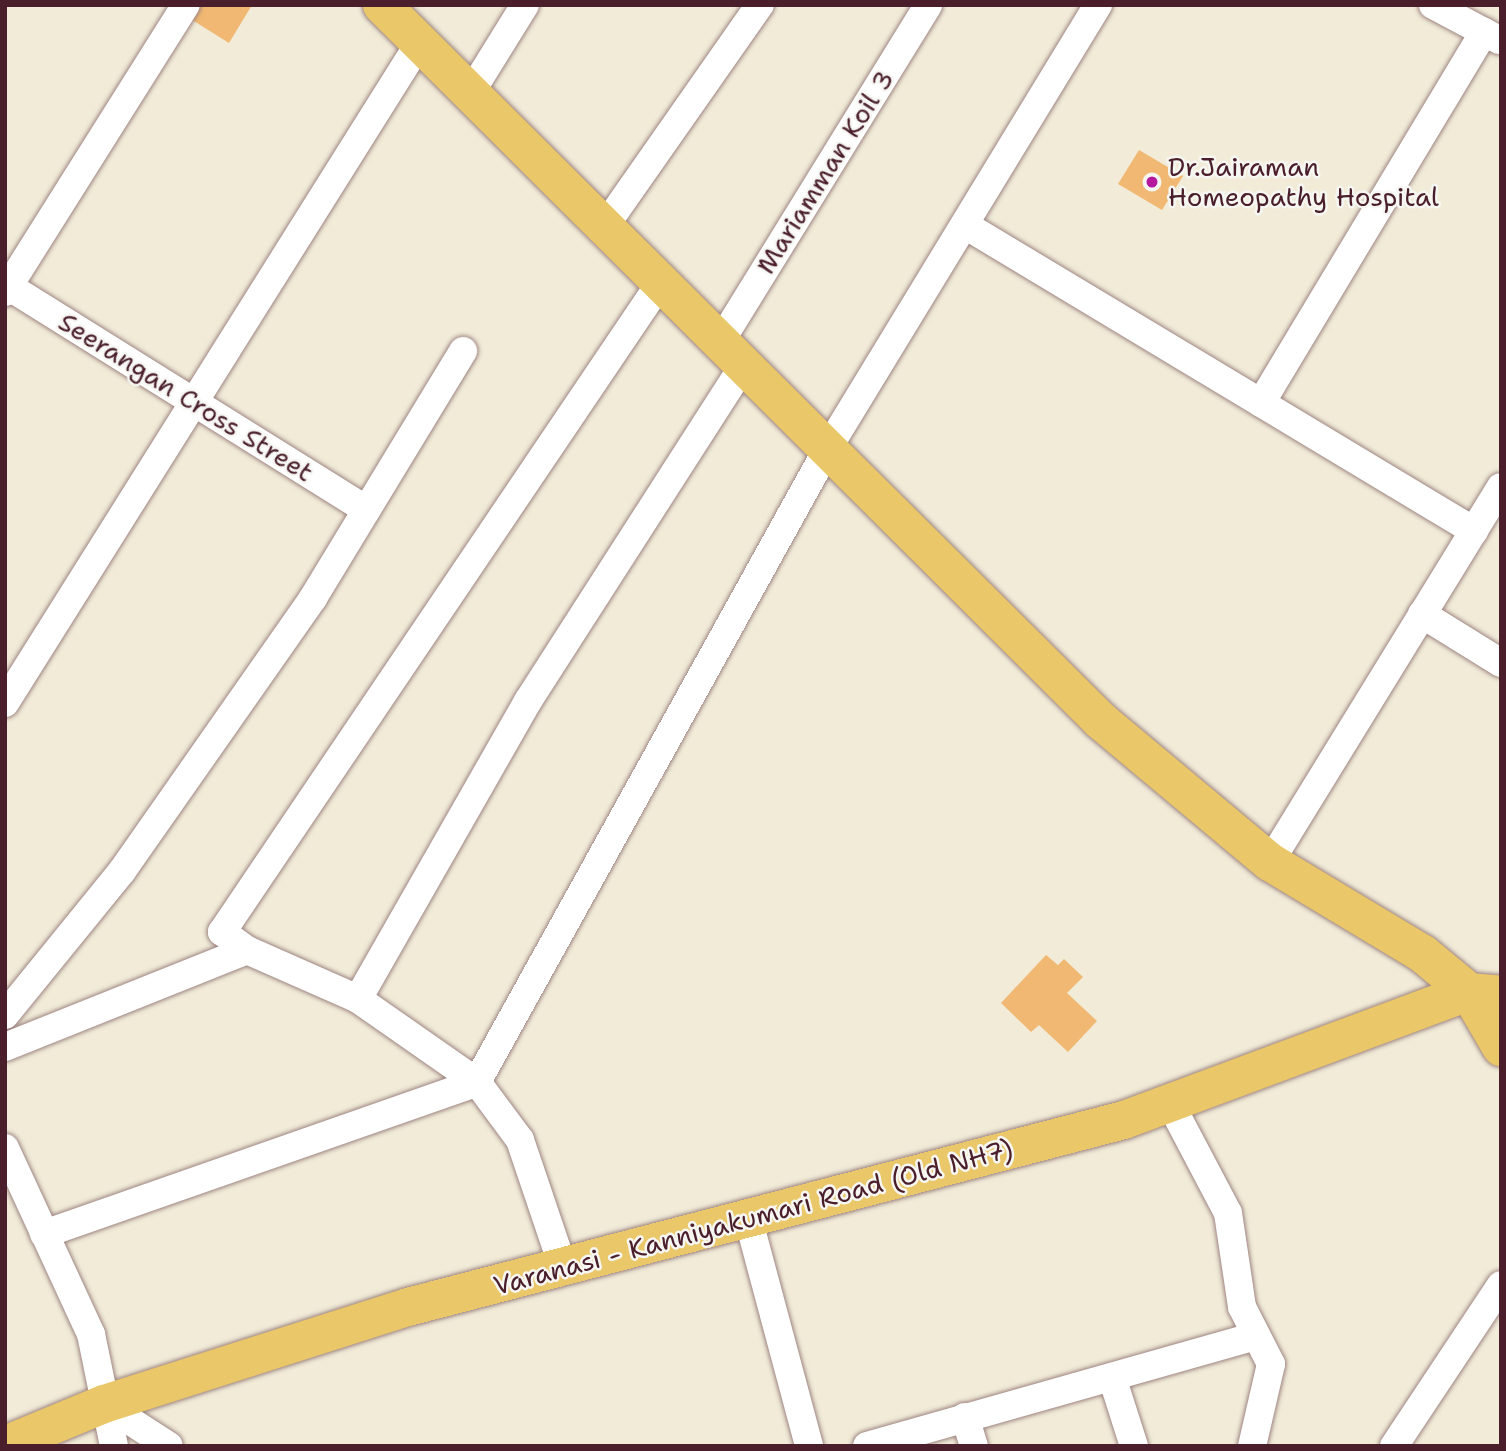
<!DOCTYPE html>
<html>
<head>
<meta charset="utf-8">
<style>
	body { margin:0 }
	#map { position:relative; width:1506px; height:1451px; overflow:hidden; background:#f1ebd8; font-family:"Shantell Sans",sans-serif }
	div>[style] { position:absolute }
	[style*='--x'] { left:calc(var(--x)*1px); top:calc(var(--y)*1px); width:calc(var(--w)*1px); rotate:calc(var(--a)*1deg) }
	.building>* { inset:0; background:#f0b872 }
	.roads { filter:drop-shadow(0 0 2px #9e8582) drop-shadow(0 0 2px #9e8582) }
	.street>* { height:28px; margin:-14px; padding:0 14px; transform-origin:14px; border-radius:14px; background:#fff }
	.primary>* { height:38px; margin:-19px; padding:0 19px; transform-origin:19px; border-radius:19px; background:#eac769 }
	.dots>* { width:19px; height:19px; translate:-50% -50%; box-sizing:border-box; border:4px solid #f6f6f2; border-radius:50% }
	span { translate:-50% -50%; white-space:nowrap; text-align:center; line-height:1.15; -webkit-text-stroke:5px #f6f6f2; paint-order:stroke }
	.poi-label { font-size:26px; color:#4a1f2b }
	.left { translate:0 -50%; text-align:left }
	.street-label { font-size:26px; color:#4a1f2b }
	.frame { position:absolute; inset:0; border:7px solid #4a1f2b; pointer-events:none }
</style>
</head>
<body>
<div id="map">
	<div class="building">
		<i style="clip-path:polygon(197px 5px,252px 5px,229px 43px,189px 18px)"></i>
		<i style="clip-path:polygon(1139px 150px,1183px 176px,1162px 210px,1118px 184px)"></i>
		<i style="clip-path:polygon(1046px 955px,1058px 965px,1064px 959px,1083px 977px,1067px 993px,1097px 1021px,1068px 1052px,1039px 1025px,1031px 1032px,1001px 1003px)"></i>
	</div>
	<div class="roads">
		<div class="street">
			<i style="--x:1433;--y:5;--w:75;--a:27.9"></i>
			<i style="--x:471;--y:92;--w:102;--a:-58.2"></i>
			<i style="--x:965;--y:225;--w:594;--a:31.01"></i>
			<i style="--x:605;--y:226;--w:270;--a:-55"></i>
			<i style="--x:5;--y:284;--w:426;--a:32"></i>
			<i style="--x:5;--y:292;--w:339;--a:-57.8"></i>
			<i style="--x:722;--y:339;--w:392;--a:-58.3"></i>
			<i style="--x:1261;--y:403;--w:433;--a:-59"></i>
			<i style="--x:1422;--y:614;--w:93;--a:31.8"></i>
			<i style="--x:5;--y:703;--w:780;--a:-57.88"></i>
			<i style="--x:1270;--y:862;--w:440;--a:-58.4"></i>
			<i style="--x:247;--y:950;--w:31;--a:-144"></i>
			<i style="--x:222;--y:932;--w:784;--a:-55.97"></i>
			<i style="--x:358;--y:999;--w:145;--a:34.9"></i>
			<i style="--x:477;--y:1082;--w:72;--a:53.4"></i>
			<i style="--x:520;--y:1140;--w:134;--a:71.3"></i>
			<i style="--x:5;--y:1015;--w:186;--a:-50.9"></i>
			<i style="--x:122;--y:871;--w:333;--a:-55"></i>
			<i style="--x:313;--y:598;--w:289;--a:-58.7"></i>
			<i style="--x:5;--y:1047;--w:261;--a:-21.8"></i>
			<i style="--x:247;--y:950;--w:121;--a:23.8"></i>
			<i style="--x:358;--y:999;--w:343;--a:-60.3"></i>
			<i style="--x:528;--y:701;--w:399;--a:-57.3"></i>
			<i style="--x:1170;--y:1103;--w:124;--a:62.2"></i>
			<i style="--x:1228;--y:1213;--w:95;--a:81.5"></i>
			<i style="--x:1242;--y:1307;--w:64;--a:63"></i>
			<i style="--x:1271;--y:1364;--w:84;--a:103"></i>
			<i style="--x:5;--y:1148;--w:205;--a:65.2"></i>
			<i style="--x:91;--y:1334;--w:114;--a:78.4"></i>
			<i style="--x:748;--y:1218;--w:236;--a:75"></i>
			<i style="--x:44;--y:1234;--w:459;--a:-19.3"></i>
			<i style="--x:477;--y:1082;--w:725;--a:-61.03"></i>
			<i style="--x:828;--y:448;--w:519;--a:-58.64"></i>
			<i style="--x:1112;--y:1377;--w:72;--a:72.3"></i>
			<i style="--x:104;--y:1404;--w:77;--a:32.9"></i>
			<i style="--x:965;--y:1417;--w:30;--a:73"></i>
			<i style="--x:867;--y:1446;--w:404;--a:-15.8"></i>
			<i style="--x:1394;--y:1446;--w:193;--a:-56.4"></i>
		</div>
		<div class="primary">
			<i style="--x:382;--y:5;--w:1013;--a:44.88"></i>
			<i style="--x:1100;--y:720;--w:222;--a:39.9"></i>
			<i style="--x:1270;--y:862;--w:179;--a:31"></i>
			<i style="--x:1423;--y:954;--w:60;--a:39.6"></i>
			<i style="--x:1469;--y:992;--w:64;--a:59.8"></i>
			<i style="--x:5;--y:1445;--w:107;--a:-22.5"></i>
			<i style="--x:104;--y:1404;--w:319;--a:-17.7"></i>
			<i style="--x:408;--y:1307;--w:740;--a:-14.64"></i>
			<i style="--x:1124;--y:1120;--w:368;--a:-20.4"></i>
			<i style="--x:1469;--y:992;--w:32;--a:5"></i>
		</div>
	</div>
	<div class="dots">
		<i style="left:1152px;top:182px;background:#b5179e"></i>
	</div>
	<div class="poi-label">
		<span class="left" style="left:1168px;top:182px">Dr.Jairaman<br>Homeopathy Hospital</span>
	</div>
	<div class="street-label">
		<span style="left:825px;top:172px;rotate:-58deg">Mariamman Koil 3</span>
		<span style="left:186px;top:397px;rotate:32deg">Seerangan Cross Street</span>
		<span style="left:753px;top:1217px;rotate:-15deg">Varanasi - Kanniyakumari Road (Old NH7)</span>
	</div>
	<div class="frame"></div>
</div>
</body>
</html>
